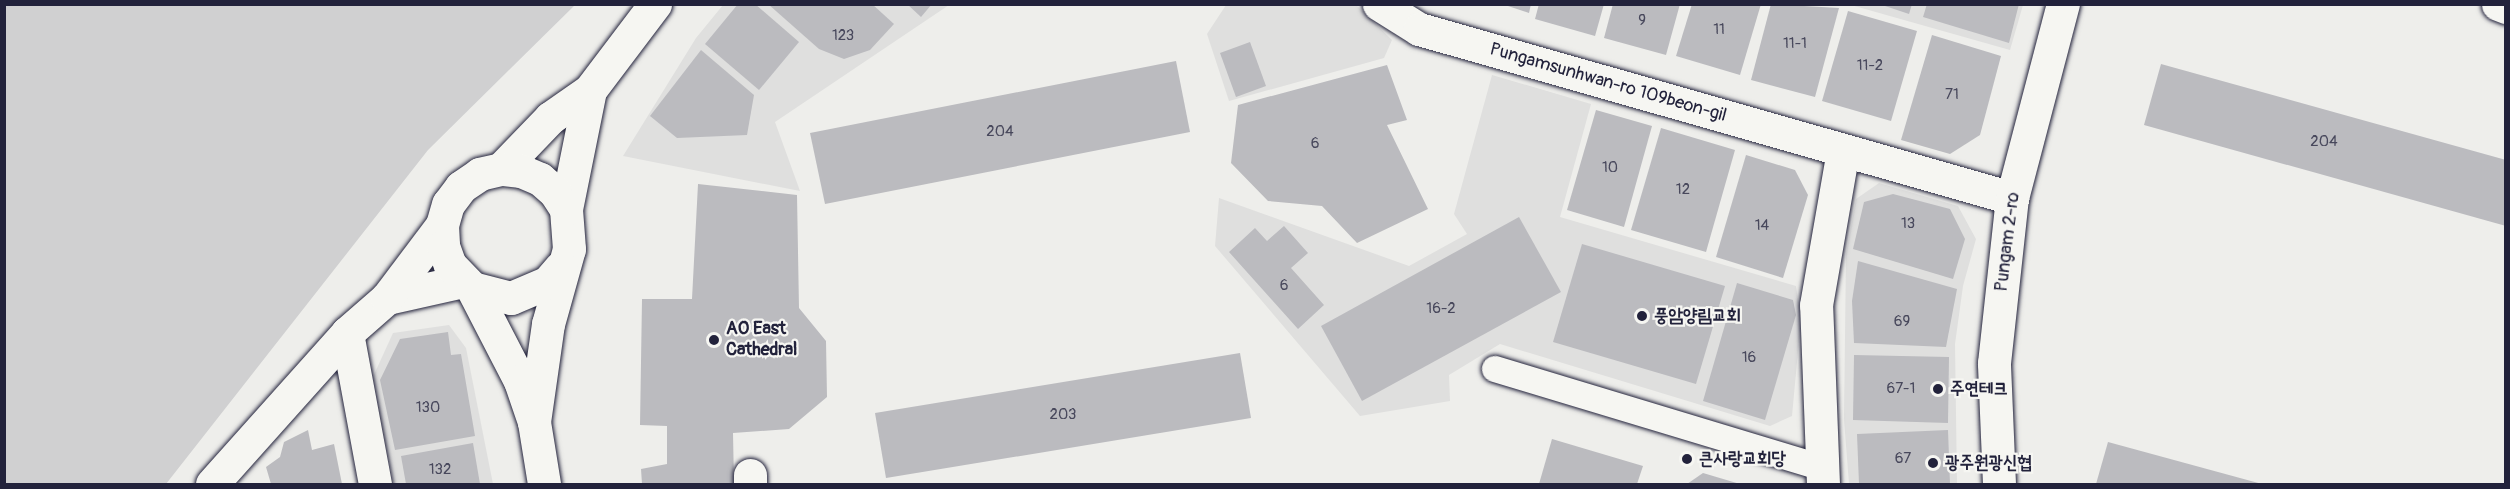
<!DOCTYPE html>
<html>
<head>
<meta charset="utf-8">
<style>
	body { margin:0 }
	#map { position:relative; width:2510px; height:489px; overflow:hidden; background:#eeeeeb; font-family:Pangolin,"Poor Story",sans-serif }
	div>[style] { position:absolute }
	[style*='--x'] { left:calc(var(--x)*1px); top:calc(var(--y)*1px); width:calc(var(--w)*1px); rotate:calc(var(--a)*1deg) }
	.built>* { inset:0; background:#dfdfde }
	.green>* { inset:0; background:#d0d0d1 }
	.building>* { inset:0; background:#bbbbbf }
	.roads { filter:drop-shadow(0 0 2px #22223b) drop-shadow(0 0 2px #22223b) }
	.service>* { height:26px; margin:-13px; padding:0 13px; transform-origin:13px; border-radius:13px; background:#f6f6f2 }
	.minor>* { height:33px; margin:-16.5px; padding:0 16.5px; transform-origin:16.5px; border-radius:16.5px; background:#f6f6f2 }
	.tertiary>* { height:33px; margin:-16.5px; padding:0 16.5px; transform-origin:16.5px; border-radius:16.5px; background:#f6f6f2 }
	.dots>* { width:16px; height:16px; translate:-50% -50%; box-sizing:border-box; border:3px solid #f6f6f2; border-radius:50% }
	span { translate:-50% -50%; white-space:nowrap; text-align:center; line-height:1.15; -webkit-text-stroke:4.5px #f6f6f2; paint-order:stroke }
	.number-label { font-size:15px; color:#48485c }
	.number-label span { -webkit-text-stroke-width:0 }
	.street-label { font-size:18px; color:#22223b }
	.poi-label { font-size:18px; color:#22223b; font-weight:700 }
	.left { translate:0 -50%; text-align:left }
	.frame { position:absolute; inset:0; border:6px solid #22223b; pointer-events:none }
</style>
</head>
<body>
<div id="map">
	<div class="built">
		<i style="clip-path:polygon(1355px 4px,1392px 40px,1384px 58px,1229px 101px,1207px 34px,1226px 5px)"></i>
		<i style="clip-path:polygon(723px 5px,949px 5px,775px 122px,800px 191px,623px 156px,696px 38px)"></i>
		<i style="clip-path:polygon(1851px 5px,2023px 5px,2010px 50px)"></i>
		<i style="clip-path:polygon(1492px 75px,1591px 104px,1560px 217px,1796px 286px,1801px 319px,1792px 416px,1770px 426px,1500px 344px,1449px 375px,1450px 401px,1360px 416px,1215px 246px,1219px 198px,1409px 266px,1467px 234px,1454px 214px)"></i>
		<i style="clip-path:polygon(1879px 183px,1958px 206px,1976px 239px,1963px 286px,1955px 344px,1957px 484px,1849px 484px,1844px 419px,1846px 254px,1856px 199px)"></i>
		<i style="clip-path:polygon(449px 325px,466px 348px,493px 484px,394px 484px,372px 379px,393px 333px)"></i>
	</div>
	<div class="green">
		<i style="clip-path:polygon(4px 5px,5px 4px,575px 5px,428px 150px,166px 484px,5px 484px)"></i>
	</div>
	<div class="building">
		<i style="clip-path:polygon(738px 4px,755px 4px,799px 42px,759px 90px,705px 44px)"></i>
		<i style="clip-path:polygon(768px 4px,872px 4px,894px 24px,870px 50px,844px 59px,819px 49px)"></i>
		<i style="clip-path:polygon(907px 4px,932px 4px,921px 17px)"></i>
		<i style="clip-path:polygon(1502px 4px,1531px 4px,1529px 13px)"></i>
		<i style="clip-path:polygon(1539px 4px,1604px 4px,1595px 36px,1535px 19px)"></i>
		<i style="clip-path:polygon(1613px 4px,1680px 4px,1666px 55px,1604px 38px)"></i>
		<i style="clip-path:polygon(1692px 4px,1761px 4px,1740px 75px,1676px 56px)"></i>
		<i style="clip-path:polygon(1771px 4px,1839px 8px,1815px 97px,1751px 80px)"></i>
		<i style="clip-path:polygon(1879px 4px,1912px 4px,1909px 14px)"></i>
		<i style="clip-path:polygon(1927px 4px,2019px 4px,2009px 43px,1923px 17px)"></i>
		<i style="clip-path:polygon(1848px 11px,1917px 31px,1891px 121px,1822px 101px)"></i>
		<i style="clip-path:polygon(1932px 35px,2001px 56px,1980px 135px,1950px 154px,1901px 140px)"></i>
		<i style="clip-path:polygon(1250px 42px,1266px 86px,1236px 97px,1220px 53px)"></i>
		<i style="clip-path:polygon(701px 50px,754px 95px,747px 135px,677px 138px,650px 116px)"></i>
		<i style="clip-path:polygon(1176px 61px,1190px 132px,825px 204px,810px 133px)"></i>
		<i style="clip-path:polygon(2161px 64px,2506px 160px,2506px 226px,2144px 125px)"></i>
		<i style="clip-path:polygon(1387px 65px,1407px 120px,1387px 125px,1428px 209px,1357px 243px,1322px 206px,1268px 201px,1231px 163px,1238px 105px)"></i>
		<i style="clip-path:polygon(1596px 110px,1652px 126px,1624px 227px,1567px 210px)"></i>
		<i style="clip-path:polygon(1661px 128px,1735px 150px,1706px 252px,1631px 230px)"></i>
		<i style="clip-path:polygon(1746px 155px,1795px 170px,1808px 195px,1783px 278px,1716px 257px)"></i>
		<i style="clip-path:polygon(698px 184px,797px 195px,799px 308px,826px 341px,827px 397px,789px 429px,733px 433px,734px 484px,642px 484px,641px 469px,667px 464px,667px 426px,640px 425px,642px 299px,692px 299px)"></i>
		<i style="clip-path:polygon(1893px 194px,1950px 209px,1965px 239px,1953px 279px,1853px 249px,1864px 202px)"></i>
		<i style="clip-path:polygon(1519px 217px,1561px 292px,1362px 401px,1321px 326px)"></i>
		<i style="clip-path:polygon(1284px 226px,1308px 253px,1291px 268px,1324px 305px,1298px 329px,1229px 252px,1255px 228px,1267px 241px)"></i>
		<i style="clip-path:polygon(1582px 244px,1725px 286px,1696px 384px,1553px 342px)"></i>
		<i style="clip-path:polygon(1858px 261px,1957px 289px,1946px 347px,1854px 343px,1852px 301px)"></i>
		<i style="clip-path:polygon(1737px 283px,1793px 300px,1796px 315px,1765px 420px,1703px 401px)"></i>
		<i style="clip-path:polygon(448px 332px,451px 355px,461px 354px,475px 436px,395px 450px,380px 380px,400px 339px)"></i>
		<i style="clip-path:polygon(1240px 353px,1251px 418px,886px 478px,875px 413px)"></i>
		<i style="clip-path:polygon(1854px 355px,1949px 357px,1948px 423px,1853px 420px)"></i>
		<i style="clip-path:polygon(308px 430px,312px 450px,334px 444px,342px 484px,271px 484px,266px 467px,280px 457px,284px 442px)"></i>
		<i style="clip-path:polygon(1948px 430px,1950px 484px,1859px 484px,1857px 434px)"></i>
		<i style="clip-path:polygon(1552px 439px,1643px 466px,1637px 484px,1539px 484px)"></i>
		<i style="clip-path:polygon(2108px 442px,2262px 484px,2096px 484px)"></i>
		<i style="clip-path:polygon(473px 443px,480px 484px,406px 484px,401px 456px)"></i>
		<i style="clip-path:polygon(1703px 473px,1740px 484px,1687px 484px)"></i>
	</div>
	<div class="roads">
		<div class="service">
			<i style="--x:1495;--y:369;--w:342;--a:16.8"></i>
		</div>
		<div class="minor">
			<i style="--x:1379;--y:4;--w:47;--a:32"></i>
			<i style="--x:1419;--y:29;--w:617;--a:15.91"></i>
			<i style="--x:387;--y:298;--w:78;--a:-12.6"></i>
			<i style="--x:347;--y:333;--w:154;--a:79.5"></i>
			<i style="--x:750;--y:475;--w:9;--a:90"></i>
			<i style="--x:212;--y:484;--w:203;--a:-48.2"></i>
			<i style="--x:347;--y:333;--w:53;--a:-41.2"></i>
			<i style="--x:387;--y:298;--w:91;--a:-53"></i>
			<i style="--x:1823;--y:484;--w:179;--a:-92.2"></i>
			<i style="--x:1816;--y:305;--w:157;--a:-80.1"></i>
			<i style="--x:1999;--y:484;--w:121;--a:-92.4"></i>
			<i style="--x:1994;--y:363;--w:166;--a:-83.8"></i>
			<i style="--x:2012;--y:198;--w:201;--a:-75.3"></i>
		</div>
		<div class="tertiary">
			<i style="--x:2498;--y:4;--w:9;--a:21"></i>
			<i style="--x:501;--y:169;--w:71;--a:-46.1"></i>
			<i style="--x:550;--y:118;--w:49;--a:-35"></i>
			<i style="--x:590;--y:90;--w:108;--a:-52.9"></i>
			<i style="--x:566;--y:209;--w:121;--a:-78.6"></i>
			<i style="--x:472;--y:288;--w:105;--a:62.7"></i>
			<i style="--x:520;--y:381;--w:43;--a:71.1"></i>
			<i style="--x:534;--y:422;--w:63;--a:80.8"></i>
			<i style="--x:534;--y:422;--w:99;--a:-81.9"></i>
			<i style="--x:548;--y:324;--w:78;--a:-74.4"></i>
			<i style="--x:569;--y:249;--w:40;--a:-94.3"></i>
			<i style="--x:566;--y:209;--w:20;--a:-123"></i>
			<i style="--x:555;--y:192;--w:20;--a:-139"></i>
			<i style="--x:540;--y:179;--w:21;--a:-157"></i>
			<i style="--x:521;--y:171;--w:20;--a:-174"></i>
			<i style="--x:501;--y:169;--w:22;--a:167"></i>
			<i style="--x:480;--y:174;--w:23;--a:146"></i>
			<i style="--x:461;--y:187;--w:21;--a:127"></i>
			<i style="--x:448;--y:204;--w:22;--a:106"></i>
			<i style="--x:442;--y:225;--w:21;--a:87"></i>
			<i style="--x:443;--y:246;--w:20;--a:70"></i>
			<i style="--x:450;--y:265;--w:32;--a:46"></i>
			<i style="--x:472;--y:288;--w:40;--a:14.4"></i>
			<i style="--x:511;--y:298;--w:39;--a:-23"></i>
			<i style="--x:547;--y:283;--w:21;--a:-49"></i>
		</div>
	</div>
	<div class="dots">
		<i style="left:1642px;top:316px;background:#22223b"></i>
		<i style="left:714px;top:340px;background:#22223b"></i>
		<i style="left:1938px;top:389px;background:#22223b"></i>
		<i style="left:1687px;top:459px;background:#22223b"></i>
		<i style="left:1933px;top:463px;background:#22223b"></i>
	</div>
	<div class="number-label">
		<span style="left:1642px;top:21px">9</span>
		<span style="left:1719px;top:30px">11</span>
		<span style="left:843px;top:36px">123</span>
		<span style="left:1795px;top:44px">11-1</span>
		<span style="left:1870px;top:66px">11-2</span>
		<span style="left:1952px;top:95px">71</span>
		<span style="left:1000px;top:132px">204</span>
		<span style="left:2324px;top:142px">204</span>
		<span style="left:1315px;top:144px">6</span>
		<span style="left:1610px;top:168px">10</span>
		<span style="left:1683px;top:190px">12</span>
		<span style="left:1908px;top:224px">13</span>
		<span style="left:1762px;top:226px">14</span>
		<span style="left:1284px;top:286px">6</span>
		<span style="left:1441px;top:309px">16-2</span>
		<span style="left:1902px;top:322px">69</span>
		<span style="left:1749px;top:358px">16</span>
		<span style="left:1901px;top:389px">67-1</span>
		<span style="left:428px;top:408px">130</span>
		<span style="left:1063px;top:415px">203</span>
		<span style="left:1903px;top:459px">67</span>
		<span style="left:440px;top:470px">132</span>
	</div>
	<div class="street-label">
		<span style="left:1608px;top:83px;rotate:16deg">Pungamsunhwan-ro 109beon-gil</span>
		<span style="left:2008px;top:242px;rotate:-83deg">Pungam 2-ro</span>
	</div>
	<div class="poi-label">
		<span class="left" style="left:1654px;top:316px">풍암양림교회</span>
		<span class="left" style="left:726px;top:340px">AO East<br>Cathedral</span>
		<span class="left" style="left:1950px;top:389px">주연테크</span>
		<span class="left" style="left:1699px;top:459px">큰사랑교회당</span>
		<span class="left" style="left:1945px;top:463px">광주원광신협</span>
	</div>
	<div class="frame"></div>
</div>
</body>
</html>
